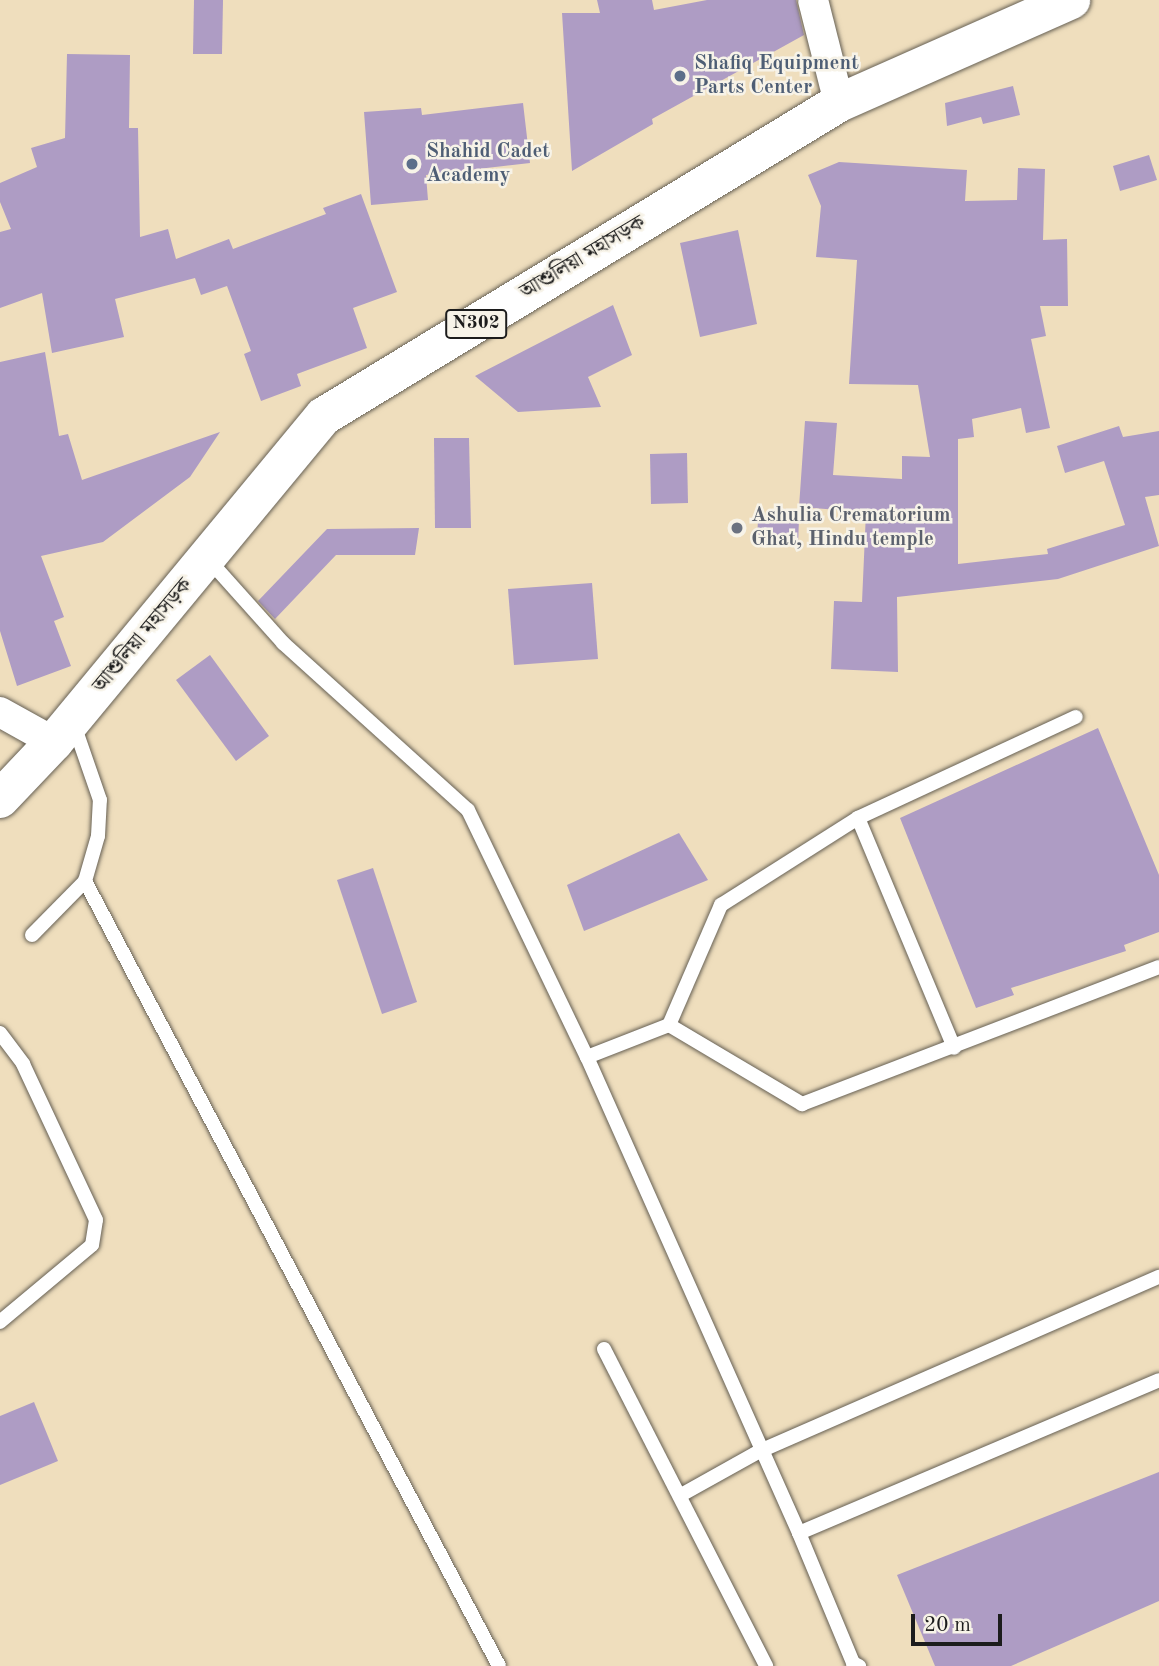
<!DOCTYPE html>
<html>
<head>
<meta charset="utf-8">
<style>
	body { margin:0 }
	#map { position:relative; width:1159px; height:1666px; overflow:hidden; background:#efdebd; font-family:"Old Standard TT","Noto Serif Bengali",serif }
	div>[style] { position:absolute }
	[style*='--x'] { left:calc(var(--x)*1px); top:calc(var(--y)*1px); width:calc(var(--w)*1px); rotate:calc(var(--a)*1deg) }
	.building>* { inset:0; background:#ae9cc4 }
	.roads { filter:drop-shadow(0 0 2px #666054) drop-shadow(0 0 2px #666054) }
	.lane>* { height:14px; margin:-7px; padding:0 7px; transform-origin:7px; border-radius:7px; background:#fff }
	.street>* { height:30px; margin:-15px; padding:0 15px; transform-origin:15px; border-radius:15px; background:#fff }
	.highway>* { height:38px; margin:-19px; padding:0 19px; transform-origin:19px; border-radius:19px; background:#fff }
	.dots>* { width:19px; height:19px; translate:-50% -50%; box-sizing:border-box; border:4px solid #f7f3e8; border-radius:50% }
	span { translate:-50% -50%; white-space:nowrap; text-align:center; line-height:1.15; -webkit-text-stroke:5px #f7f3e8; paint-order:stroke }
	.shield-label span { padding:2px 5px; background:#f7f3e8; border:2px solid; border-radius:5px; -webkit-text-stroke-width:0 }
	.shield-label { font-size:19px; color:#1c1c1c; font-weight:700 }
	.service-label { font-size:21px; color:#4e5e75; font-weight:700 }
	.left { translate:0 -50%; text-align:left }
	.street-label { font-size:21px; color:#1c1c1c }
	.worship-label { font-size:21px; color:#5b616d; font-weight:700 }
	.scale { position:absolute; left:911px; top:1614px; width:91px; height:32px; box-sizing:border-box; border:4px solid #1c1c1c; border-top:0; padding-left:9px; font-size:21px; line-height:24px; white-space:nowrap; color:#1c1c1c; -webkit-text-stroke:5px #f7f3e8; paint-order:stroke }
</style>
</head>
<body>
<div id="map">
	<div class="building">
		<i style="clip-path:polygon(194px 0,223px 0,222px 54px,193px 54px)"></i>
		<i style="clip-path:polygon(597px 0,652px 0,654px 10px,707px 0,796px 0,804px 35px,652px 119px,653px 124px,572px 171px,562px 13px,600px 13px)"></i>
		<i style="clip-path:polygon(67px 54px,130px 55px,129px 128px,138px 128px,140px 237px,168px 229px,176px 259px,229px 239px,233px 249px,326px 214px,323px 208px,361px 194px,397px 292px,353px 308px,367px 348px,297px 374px,301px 386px,261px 401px,244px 354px,251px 351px,227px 286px,201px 295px,195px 278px,115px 299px,124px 337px,52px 353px,42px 293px,0 308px,0 232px,11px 229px,0 202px,0 183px,37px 167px,31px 148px,65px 138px)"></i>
		<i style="clip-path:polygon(1013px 86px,1020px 115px,983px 124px,981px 117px,947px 126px,945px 103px)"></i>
		<i style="clip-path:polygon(523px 103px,530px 163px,426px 175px,428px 200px,371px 205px,364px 112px,421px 108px,422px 115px)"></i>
		<i style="clip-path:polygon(1149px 155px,1157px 180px,1120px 191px,1113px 166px)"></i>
		<i style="clip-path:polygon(839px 162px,967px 170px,965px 201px,1017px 200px,1018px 168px,1045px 169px,1043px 240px,1067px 239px,1068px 306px,1040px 306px,1046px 336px,1031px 339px,1050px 428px,1026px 433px,1021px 408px,972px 419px,974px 437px,958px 439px,958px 564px,1048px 554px,1047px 549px,1125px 525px,1104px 461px,1065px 473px,1057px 446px,1119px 426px,1123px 437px,1159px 431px,1159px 495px,1145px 497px,1159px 546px,1058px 579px,897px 597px,898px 672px,831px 669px,834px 601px,862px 602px,866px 512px,799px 507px,805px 421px,837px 423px,833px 475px,902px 479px,902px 456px,930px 457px,918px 385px,849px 384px,857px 260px,816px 257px,821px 206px,808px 175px)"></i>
		<i style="clip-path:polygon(738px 230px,757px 324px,700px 337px,680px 243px)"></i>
		<i style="clip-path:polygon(613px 305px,632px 355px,588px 377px,601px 407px,518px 412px,475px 376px)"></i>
		<i style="clip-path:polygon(45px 352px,59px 436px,68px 434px,82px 480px,220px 432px,190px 477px,103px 542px,41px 556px,64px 617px,54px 621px,71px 666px,17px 686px,0 631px,0 362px)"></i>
		<i style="clip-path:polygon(434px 438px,469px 438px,471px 528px,435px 528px)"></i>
		<i style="clip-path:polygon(687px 453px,688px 503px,651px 504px,650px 454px)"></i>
		<i style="clip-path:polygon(758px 518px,799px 519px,798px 545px,757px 544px)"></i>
		<i style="clip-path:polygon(419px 528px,415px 555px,336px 555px,275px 619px,258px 601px,327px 529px)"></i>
		<i style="clip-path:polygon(592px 583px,598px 659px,514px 665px,508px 589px)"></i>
		<i style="clip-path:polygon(210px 655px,269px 736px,236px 761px,176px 680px)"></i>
		<i style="clip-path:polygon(1098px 728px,1159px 875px,1159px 932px,1124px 945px,1126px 951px,1011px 988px,1014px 995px,976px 1008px,900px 818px)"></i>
		<i style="clip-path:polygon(679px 833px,708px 880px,584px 931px,567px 885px)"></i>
		<i style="clip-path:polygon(373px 868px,417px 1002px,382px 1014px,337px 880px)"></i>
		<i style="clip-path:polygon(34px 1402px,58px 1461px,0 1485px,0 1416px)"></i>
		<i style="clip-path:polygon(1159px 1472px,1159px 1601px,1011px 1666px,935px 1666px,897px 1575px)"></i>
	</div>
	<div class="roads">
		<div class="lane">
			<i style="--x:208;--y:559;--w:113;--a:48.2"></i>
			<i style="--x:283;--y:643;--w:249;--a:42.1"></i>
			<i style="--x:468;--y:810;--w:274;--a:64.3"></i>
			<i style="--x:587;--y:1057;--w:521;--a:65.99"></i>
			<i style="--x:799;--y:1533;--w:141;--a:67.4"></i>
			<i style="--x:853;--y:1663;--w:7;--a:27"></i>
			<i style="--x:858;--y:818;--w:240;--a:-24.9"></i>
			<i style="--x:85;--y:881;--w:887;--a:62.19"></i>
			<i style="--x:32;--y:935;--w:76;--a:-45.5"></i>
			<i style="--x:85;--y:881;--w:47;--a:-73.9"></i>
			<i style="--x:98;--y:836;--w:36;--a:-87"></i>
			<i style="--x:100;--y:800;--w:79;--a:-109.1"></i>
			<i style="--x:669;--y:1025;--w:155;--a:30.7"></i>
			<i style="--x:802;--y:1104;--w:382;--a:-21"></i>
			<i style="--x:0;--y:1033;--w:39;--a:53"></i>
			<i style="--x:23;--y:1064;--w:172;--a:64.9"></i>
			<i style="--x:96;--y:1220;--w:25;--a:99"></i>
			<i style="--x:92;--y:1245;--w:120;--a:140.1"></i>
			<i style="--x:587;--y:1057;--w:88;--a:-21.3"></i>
			<i style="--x:669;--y:1025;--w:131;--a:-66.6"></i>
			<i style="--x:721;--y:905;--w:162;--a:-32.4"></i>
			<i style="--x:858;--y:818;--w:249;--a:67.3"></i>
			<i style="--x:604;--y:1349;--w:356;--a:62.9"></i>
			<i style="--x:681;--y:1495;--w:90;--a:-29.1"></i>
			<i style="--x:760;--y:1451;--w:435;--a:-23.6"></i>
			<i style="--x:799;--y:1533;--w:391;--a:-23"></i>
		</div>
		<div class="street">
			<i style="--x:813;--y:0;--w:106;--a:75.8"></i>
			<i style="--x:0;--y:712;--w:62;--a:29.1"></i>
		</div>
		<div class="highway">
			<i style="--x:0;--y:799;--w:79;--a:-46.5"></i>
			<i style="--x:54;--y:742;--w:423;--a:-50.4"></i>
			<i style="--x:324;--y:416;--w:603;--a:-31.29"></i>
			<i style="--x:839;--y:103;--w:254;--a:-23.9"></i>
		</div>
	</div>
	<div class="dots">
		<i style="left:680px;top:76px;background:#5c6f8a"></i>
		<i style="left:412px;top:164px;background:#5c6f8a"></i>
		<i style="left:737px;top:528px;background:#6b7280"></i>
	</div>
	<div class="shield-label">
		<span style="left:476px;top:324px">N302</span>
	</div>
	<div class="service-label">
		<span class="left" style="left:694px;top:76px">Shafiq Equipment<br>Parts Center</span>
		<span class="left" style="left:426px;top:164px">Shahid Cadet<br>Academy</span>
	</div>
	<div class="street-label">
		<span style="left:583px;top:258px;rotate:-31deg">আশুলিয়া মহাসড়ক</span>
		<span style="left:143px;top:636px;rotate:-50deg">আশুলিয়া মহাসড়ক</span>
	</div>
	<div class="worship-label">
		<span class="left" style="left:751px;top:528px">Ashulia Crematorium<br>Ghat, Hindu temple</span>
	</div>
	<div class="scale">20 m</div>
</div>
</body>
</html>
